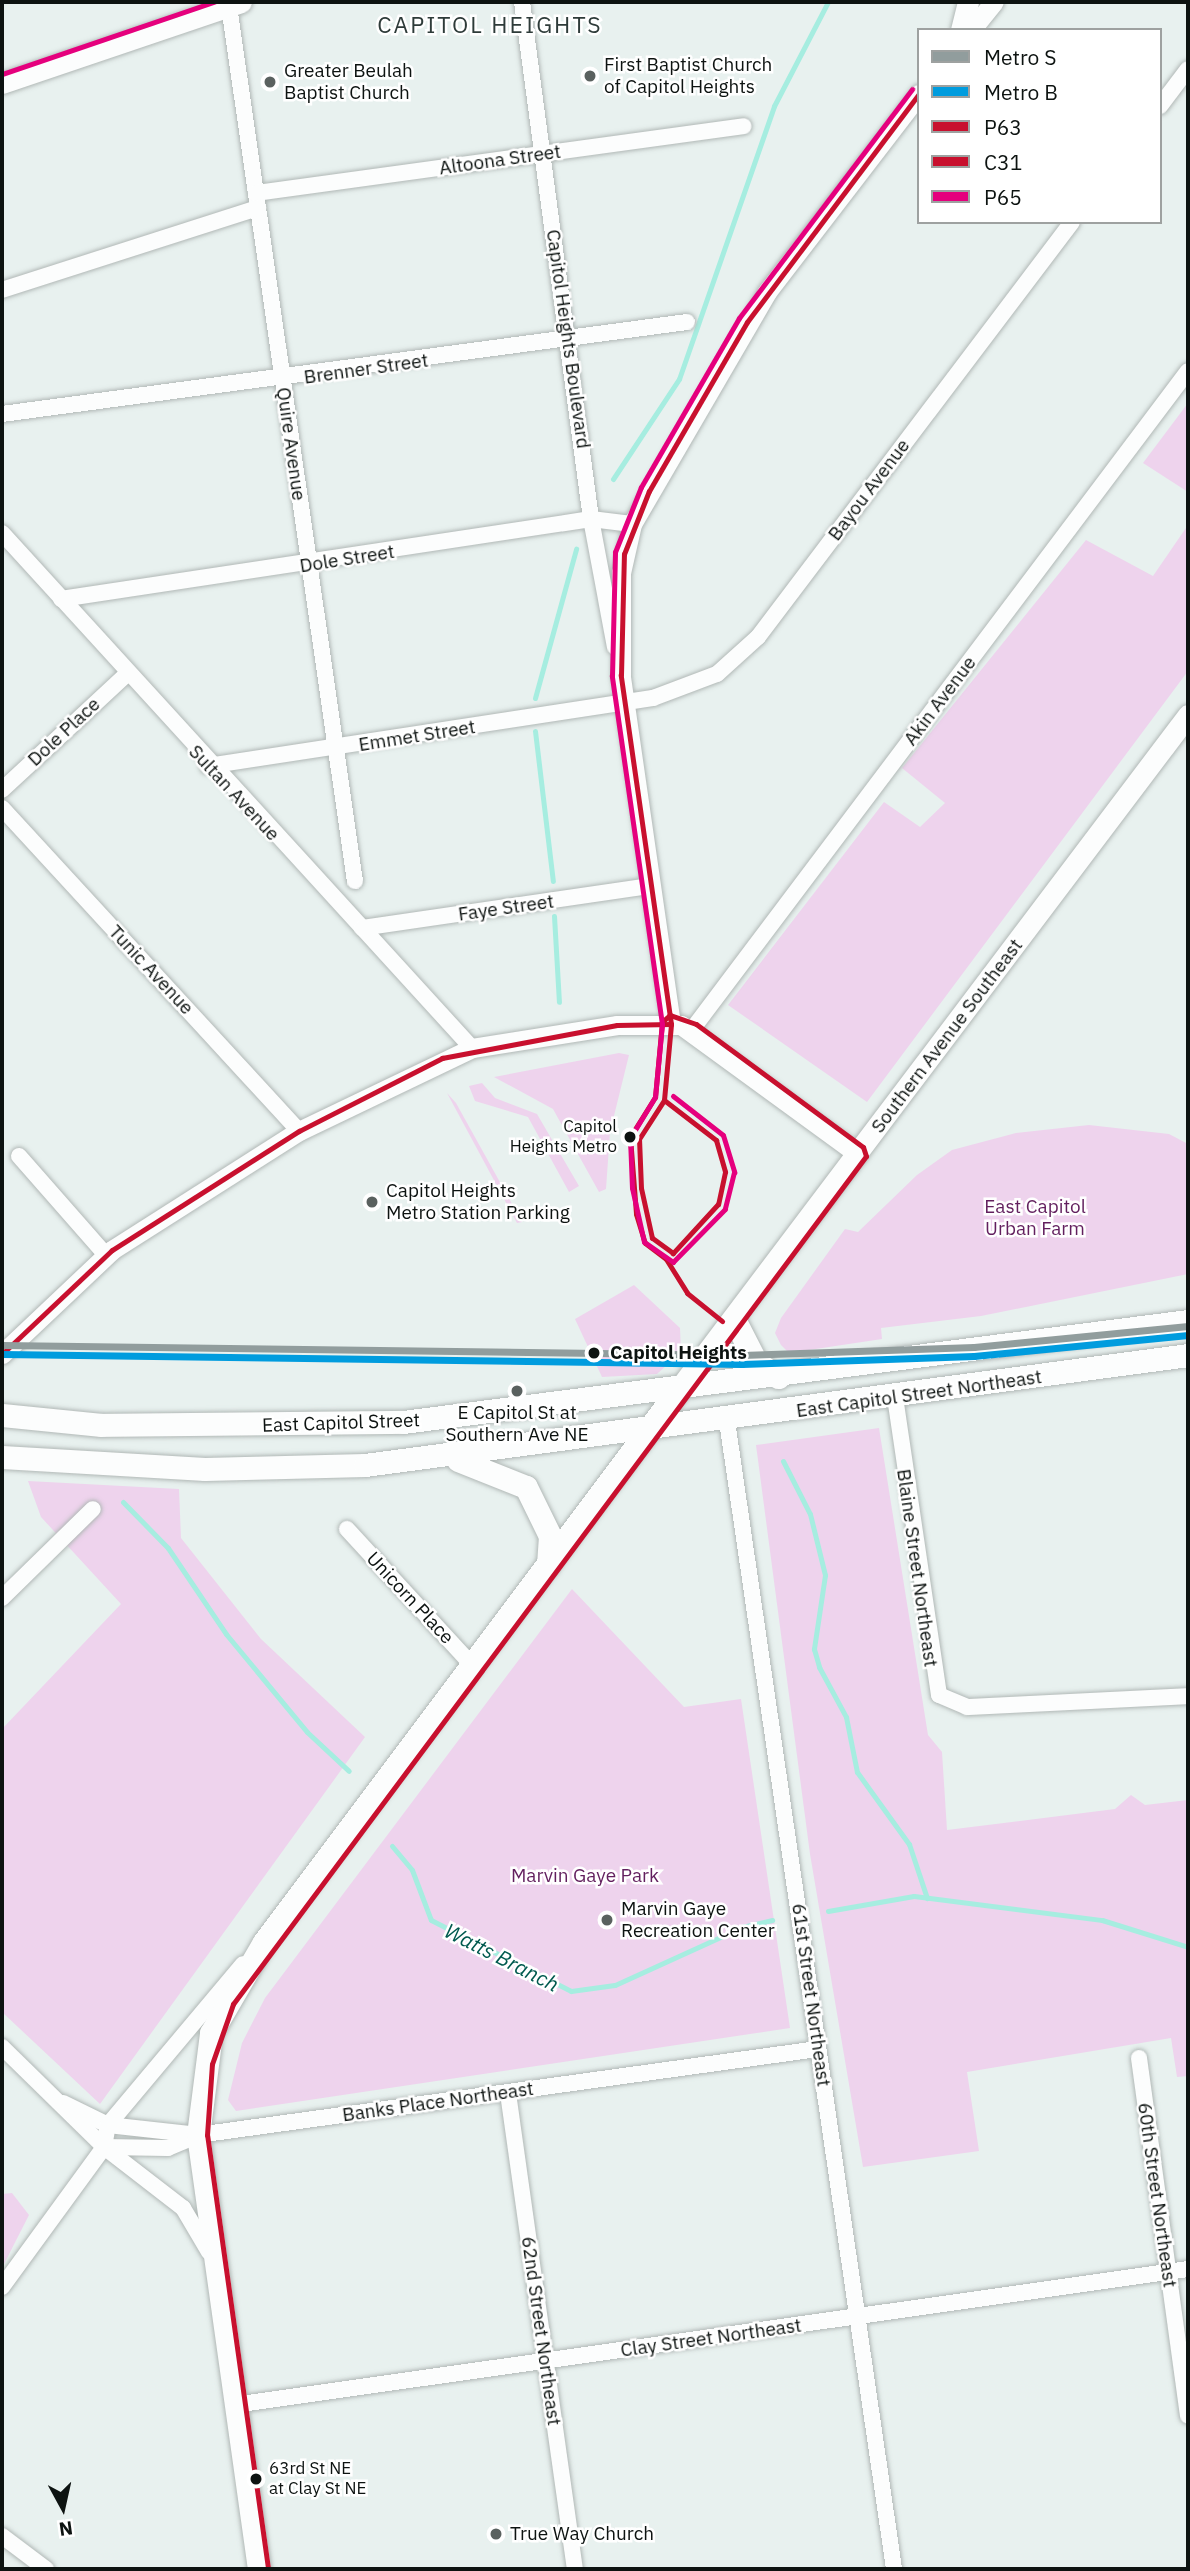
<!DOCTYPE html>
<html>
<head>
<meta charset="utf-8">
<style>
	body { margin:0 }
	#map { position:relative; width:1190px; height:2571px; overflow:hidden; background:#e8f1ef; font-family:"IBM Plex Sans",sans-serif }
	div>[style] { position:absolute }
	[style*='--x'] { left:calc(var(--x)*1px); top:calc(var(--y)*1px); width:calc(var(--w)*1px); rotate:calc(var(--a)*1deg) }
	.green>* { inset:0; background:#eed3ed }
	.stream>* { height:5px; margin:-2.5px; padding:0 2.5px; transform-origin:2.5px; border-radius:2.5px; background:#a6ede0 }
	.roads { filter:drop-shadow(0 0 2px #b1b8b6) drop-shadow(0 0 2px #b1b8b6) }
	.minor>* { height:16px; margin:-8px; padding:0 8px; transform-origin:8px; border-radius:8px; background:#fcfdfd }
	.tertiary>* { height:19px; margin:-9.5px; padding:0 9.5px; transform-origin:9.5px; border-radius:9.5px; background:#fcfdfd }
	.secondary>* { height:21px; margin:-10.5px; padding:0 10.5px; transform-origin:10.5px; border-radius:10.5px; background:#fcfdfd }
	.primary>* { height:23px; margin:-11.5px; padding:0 11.5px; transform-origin:11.5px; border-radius:11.5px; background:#fcfdfd }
	.bus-1>* { height:5px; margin:-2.5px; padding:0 2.5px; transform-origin:2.5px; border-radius:2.5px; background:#c8102e }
	.bus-2>* { height:5px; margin:-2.5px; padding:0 2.5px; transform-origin:2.5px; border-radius:2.5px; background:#c8102e }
	.bus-3>* { height:5px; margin:-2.5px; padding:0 2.5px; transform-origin:2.5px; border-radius:2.5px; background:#e5007d }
	.metro-1>* { height:7px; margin:-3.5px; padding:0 3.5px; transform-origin:3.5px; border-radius:3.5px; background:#919d9d }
	.metro-2>* { height:7px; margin:-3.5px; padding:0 3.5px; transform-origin:3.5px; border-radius:3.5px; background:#009cde }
	.dots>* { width:19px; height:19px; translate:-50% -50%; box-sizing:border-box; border:4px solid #fff; border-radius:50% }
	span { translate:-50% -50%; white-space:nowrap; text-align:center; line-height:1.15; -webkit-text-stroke:5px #fff; paint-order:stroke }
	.bus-label { font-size:17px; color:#0d1311 }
	.right { translate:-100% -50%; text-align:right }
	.left { translate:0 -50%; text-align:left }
	.poi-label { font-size:19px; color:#0d1311 }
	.street-label { font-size:19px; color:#0d1311 }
	.park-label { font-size:19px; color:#621f5e }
	.stop-label { font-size:19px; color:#0d1311; font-weight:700 }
	.water-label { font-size:21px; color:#015a4f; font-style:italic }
	.quarter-label { font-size:23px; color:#2e3b39; letter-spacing:2px }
	.frame { position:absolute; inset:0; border:4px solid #0d1311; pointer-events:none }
	.legend { position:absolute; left:917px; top:28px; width:245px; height:196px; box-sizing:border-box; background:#fff; border:2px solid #9ea1a0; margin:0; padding:9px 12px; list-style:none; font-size:21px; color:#0d1311 }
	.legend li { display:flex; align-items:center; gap:14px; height:35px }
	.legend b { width:35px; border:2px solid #9ea1a0 }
	.north { position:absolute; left:28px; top:2473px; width:70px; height:70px; -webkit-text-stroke:5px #fff; paint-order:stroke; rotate:172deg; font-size:19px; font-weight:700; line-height:28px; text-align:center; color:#0d1311 }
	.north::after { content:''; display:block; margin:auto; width:24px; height:32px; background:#0d1311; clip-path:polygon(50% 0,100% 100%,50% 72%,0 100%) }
</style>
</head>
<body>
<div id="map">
	<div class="green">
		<i style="clip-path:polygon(1188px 403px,1188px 492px,1143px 463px)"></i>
		<i style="clip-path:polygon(1188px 525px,1188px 671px,867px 1102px,728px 1005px,884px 802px,920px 827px,945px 803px,902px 768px,1086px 540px,1153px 576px)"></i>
		<i style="clip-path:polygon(619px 1053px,629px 1055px,610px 1132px,606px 1189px,599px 1192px,553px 1109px,494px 1077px)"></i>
		<i style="clip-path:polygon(482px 1083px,495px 1098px,537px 1114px,579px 1186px,569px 1192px,528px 1117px,475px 1101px,469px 1086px)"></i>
		<i style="clip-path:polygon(447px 1093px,456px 1103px,522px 1222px,517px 1223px)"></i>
		<i style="clip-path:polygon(1089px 1125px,1169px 1134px,1188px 1144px,1188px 1274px,981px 1316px,881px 1328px,882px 1339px,789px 1353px,781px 1345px,775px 1333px,781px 1318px,845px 1229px,858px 1232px,917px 1175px,952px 1150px,1016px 1133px)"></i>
		<i style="clip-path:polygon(634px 1285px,680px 1328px,681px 1352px,657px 1374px,602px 1377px,575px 1319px)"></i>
		<i style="clip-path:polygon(879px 1428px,928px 1735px,942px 1752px,947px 1830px,1115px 1809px,1131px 1795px,1145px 1805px,1188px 1800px,1188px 2076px,1177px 2077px,1171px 2038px,967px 2072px,979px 2151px,863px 2167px,810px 1854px,756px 1445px)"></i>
		<i style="clip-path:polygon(28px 1481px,179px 1489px,181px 1538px,261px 1639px,365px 1737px,100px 2104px,2px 2012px,2px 1729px,121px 1604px,41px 1517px)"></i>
		<i style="clip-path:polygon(572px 1589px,684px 1707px,741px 1699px,790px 2028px,236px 2111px,228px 2100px,242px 2043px,265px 1998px)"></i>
		<i style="clip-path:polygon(12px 2193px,29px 2215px,2px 2268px,2px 2194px)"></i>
	</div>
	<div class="stream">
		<i style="--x:613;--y:479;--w:120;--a:-56.6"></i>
		<i style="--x:679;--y:379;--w:289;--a:-70.8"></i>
		<i style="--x:774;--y:106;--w:117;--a:-62.6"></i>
		<i style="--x:535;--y:698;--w:155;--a:-74.6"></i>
		<i style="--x:535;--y:731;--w:151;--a:83.2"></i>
		<i style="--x:554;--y:916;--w:86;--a:86.7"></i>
		<i style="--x:783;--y:1461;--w:59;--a:63"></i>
		<i style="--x:810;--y:1514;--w:63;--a:76.2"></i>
		<i style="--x:825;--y:1575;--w:75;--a:98.5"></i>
		<i style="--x:814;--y:1649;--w:19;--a:74"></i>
		<i style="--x:819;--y:1667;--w:57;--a:61.6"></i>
		<i style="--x:846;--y:1717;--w:56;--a:78.7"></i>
		<i style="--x:857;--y:1772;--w:89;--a:54.2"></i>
		<i style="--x:909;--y:1844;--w:57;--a:71.6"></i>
		<i style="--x:123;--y:1502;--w:64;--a:45.6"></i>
		<i style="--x:168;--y:1548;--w:104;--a:56"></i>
		<i style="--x:226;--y:1634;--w:127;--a:50.4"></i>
		<i style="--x:307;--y:1732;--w:57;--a:42.9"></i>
		<i style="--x:392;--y:1846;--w:31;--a:50"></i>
		<i style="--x:412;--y:1870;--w:53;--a:69.2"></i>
		<i style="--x:431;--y:1920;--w:157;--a:26.9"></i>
		<i style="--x:571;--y:1991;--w:44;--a:-7.8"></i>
		<i style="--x:615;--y:1985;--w:140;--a:-24.5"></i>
		<i style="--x:742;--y:1927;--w:31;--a:-13"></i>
		<i style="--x:828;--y:1911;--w:87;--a:-9.9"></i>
		<i style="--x:914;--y:1896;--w:190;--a:7.3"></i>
		<i style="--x:1102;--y:1920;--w:90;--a:17.4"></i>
	</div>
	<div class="roads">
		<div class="minor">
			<i style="--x:522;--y:2;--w:522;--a:82.4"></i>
			<i style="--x:591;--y:519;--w:130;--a:79.4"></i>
			<i style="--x:229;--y:6;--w:884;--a:81.81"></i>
			<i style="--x:1160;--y:106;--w:46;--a:-52.9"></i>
			<i style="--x:256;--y:193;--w:492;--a:-7.8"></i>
			<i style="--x:2;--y:290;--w:269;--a:-17.8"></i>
			<i style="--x:2;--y:414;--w:691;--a:-7.65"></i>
			<i style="--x:2;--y:533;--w:697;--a:47.62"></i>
			<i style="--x:61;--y:599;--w:536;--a:-8.58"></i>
			<i style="--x:591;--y:519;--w:41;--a:7"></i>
			<i style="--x:208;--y:766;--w:450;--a:-8.7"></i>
			<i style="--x:653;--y:698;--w:68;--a:-20.6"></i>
			<i style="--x:717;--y:674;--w:55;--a:-42.1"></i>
			<i style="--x:758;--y:637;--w:520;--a:-52.89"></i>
			<i style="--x:2;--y:790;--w:171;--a:-42.9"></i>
			<i style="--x:2;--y:808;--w:439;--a:47.4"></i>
			<i style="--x:362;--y:928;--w:292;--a:-8.3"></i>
			<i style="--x:691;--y:1031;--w:826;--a:-53.02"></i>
			<i style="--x:19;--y:1156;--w:132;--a:48.7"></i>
			<i style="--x:895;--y:1397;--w:301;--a:81.6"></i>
			<i style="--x:939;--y:1695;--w:30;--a:23"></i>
			<i style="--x:967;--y:1707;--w:221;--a:-2.8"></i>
			<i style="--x:727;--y:1421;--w:1160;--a:81.72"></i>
			<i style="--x:347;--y:1529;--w:186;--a:47.4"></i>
			<i style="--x:2;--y:1598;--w:127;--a:-44.4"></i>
			<i style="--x:2;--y:2047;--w:143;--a:44.4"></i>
			<i style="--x:104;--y:2147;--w:100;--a:37.7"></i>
			<i style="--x:183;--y:2208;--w:51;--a:59.4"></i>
			<i style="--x:1139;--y:2058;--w:361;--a:82.2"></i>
			<i style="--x:508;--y:2093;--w:481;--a:82"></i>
			<i style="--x:63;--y:2103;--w:50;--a:26.1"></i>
			<i style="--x:108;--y:2125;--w:91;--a:6.3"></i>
			<i style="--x:198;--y:2135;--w:626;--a:-7.9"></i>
			<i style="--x:104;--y:2147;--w:64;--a:0.9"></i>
			<i style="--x:168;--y:2148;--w:33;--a:-23"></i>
			<i style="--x:2;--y:2287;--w:173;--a:-53.9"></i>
			<i style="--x:104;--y:2147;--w:22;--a:-80"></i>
			<i style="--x:108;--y:2125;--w:210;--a:-50"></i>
			<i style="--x:234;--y:2405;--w:964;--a:-8.11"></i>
			<i style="--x:2;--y:2536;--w:55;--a:36.9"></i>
		</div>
		<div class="tertiary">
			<i style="--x:971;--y:30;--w:36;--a:-51"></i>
			<i style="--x:671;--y:1024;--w:353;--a:-98.2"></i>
			<i style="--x:621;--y:675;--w:102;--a:-90"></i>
			<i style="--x:621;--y:573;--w:50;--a:-77.3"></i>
			<i style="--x:632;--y:524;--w:268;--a:-59.8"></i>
			<i style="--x:767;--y:292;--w:250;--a:-52.5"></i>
			<i style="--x:2;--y:1354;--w:151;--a:-43.4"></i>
			<i style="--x:112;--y:1250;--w:222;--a:-32.5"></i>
			<i style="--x:299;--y:1131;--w:192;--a:-25.6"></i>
			<i style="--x:472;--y:1048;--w:147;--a:-9"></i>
			<i style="--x:617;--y:1025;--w:64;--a:0"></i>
			<i style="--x:681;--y:1025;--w:219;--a:36.1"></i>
		</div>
		<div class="secondary">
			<i style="--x:961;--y:30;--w:29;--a:-76"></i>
			<i style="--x:2;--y:83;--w:252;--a:-18.7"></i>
			<i style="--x:678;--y:1390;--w:846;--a:-52.93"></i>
		</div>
		<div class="primary">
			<i style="--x:734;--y:1319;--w:48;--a:62.9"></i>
			<i style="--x:756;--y:1362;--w:27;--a:34"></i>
			<i style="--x:2;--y:1415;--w:100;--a:5.7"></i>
			<i style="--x:102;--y:1425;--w:301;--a:-0.6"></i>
			<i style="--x:403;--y:1422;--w:791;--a:-7.33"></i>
			<i style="--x:2;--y:1457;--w:203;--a:3.4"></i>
			<i style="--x:205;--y:1469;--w:160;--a:-1.4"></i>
			<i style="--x:365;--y:1465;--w:830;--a:-7.61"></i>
			<i style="--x:458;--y:1460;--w:73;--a:21.7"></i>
			<i style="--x:526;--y:1487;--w:55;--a:63.9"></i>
			<i style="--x:550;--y:1536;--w:29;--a:94"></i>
			<i style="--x:259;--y:2569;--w:438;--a:-98"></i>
			<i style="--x:198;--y:2135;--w:103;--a:-82.7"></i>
			<i style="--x:211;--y:2033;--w:105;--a:-59.8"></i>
			<i style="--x:264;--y:1942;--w:690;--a:-53.13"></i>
		</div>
	</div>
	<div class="bus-1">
		<i style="--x:664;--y:1100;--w:66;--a:37.6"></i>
		<i style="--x:716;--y:1140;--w:33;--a:74"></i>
		<i style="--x:725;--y:1172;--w:33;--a:102"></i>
		<i style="--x:718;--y:1204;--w:67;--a:132.6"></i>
		<i style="--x:673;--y:1253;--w:26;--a:-144"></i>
		<i style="--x:652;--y:1238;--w:51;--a:-102.4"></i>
		<i style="--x:641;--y:1188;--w:49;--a:-92.3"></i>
		<i style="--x:639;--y:1139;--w:46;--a:-57.3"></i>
		<i style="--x:664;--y:1100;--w:76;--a:-84.7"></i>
		<i style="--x:671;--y:1024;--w:353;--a:-98.2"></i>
		<i style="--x:621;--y:675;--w:121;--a:-88.6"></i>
		<i style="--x:624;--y:554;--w:68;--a:-68.4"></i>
		<i style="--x:649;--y:491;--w:195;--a:-59.9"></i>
		<i style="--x:747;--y:322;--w:286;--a:-53"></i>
		<i style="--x:2;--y:1354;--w:151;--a:-43.4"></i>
		<i style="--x:112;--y:1250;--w:222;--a:-32.5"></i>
		<i style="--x:299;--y:1131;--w:161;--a:-27"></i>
		<i style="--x:442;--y:1058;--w:178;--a:-10.7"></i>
		<i style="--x:617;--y:1025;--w:54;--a:-1.1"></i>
	</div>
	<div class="bus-2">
		<i style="--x:268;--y:2568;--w:437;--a:-98"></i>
		<i style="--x:207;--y:2135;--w:71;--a:-86"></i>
		<i style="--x:212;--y:2064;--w:64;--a:-70.7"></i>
		<i style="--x:233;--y:2004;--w:1058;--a:-53.26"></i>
		<i style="--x:866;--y:1156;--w:9;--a:-108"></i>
		<i style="--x:863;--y:1147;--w:207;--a:-143.6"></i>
		<i style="--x:696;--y:1024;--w:28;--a:-161"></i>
		<i style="--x:670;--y:1015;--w:11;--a:139"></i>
		<i style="--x:662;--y:1022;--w:75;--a:95.3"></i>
		<i style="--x:655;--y:1097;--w:47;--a:122"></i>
		<i style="--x:630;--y:1137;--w:77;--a:85.5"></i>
		<i style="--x:636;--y:1214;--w:30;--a:73"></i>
		<i style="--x:645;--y:1243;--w:26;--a:37"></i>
		<i style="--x:666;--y:1259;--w:40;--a:58"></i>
		<i style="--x:687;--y:1293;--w:45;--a:38.7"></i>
	</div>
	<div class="bus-3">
		<i style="--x:2;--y:74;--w:224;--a:-18.8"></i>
		<i style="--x:673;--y:1096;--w:63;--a:38"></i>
		<i style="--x:723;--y:1135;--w:39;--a:73"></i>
		<i style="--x:734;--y:1172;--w:38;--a:104"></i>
		<i style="--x:725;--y:1209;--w:74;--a:134.5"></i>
		<i style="--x:673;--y:1262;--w:35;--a:-145"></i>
		<i style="--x:644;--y:1242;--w:55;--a:-102.5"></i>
		<i style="--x:632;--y:1188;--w:50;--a:-92.3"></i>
		<i style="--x:630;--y:1138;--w:48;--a:-58.6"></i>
		<i style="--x:655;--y:1097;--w:73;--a:-84.5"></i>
		<i style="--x:662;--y:1024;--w:352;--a:-98.2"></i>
		<i style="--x:612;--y:676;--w:124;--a:-88.6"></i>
		<i style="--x:615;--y:552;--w:70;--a:-68.2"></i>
		<i style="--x:641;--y:487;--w:195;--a:-59.9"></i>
		<i style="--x:739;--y:318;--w:287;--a:-52.9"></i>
	</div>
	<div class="metro-1">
		<i style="--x:2;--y:1345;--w:740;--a:0.77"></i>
		<i style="--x:742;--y:1355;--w:232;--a:-2"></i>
		<i style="--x:974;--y:1347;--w:215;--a:-5.6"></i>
	</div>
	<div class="metro-2">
		<i style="--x:2;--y:1354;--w:740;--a:0.77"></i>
		<i style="--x:742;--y:1364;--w:232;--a:-2"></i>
		<i style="--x:974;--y:1356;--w:215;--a:-5.6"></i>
	</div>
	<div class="dots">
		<i style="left:590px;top:76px;background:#5a615f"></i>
		<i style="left:270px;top:82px;background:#5a615f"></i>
		<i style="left:630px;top:1137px;background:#0d1311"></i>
		<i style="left:372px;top:1202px;background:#5a615f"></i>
		<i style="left:594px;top:1353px;background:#0d1311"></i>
		<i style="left:517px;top:1391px;background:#5a615f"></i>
		<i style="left:607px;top:1920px;background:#5a615f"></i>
		<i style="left:256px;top:2479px;background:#0d1311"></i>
		<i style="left:496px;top:2534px;background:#5a615f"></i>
	</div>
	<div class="bus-label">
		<span class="right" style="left:617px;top:1137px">Capitol<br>Heights Metro</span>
		<span class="left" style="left:269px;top:2479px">63rd St NE<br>at Clay St NE</span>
	</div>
	<div class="poi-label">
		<span class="left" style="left:604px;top:76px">First Baptist Church<br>of Capitol Heights</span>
		<span class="left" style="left:284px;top:82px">Greater Beulah<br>Baptist Church</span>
		<span class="left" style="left:386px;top:1202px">Capitol Heights<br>Metro Station Parking</span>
		<span style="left:517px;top:1424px">E Capitol St at<br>Southern Ave NE</span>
		<span class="left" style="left:621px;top:1920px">Marvin Gaye<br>Recreation Center</span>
		<span class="left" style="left:510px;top:2534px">True Way Church</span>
	</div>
	<div class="street-label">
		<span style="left:500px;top:160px;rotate:-8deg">Altoona Street</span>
		<span style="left:568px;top:339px;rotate:82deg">Capitol Heights Boulevard</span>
		<span style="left:366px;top:369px;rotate:-8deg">Brenner Street</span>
		<span style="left:291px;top:444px;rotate:82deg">Quire Avenue</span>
		<span style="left:869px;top:490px;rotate:-53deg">Bayou Avenue</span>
		<span style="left:347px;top:559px;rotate:-9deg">Dole Street</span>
		<span style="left:940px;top:701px;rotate:-53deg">Akin Avenue</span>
		<span style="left:64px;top:732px;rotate:-43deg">Dole Place</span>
		<span style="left:417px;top:736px;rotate:-9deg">Emmet Street</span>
		<span style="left:234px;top:793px;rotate:47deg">Sultan Avenue</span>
		<span style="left:506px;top:908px;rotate:-8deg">Faye Street</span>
		<span style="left:151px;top:970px;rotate:47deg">Tunic Avenue</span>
		<span style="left:947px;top:1036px;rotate:-53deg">Southern Avenue Southeast</span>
		<span style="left:919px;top:1394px;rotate:-8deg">East Capitol Street Northeast</span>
		<span style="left:341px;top:1423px;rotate:-2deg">East Capitol Street</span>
		<span style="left:917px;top:1568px;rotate:82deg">Blaine Street Northeast</span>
		<span style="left:410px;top:1598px;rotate:47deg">Unicorn Place</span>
		<span style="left:811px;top:1995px;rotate:82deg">61st Street Northeast</span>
		<span style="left:438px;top:2102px;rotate:-8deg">Banks Place Northeast</span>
		<span style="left:1157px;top:2195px;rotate:82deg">60th Street Northeast</span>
		<span style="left:541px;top:2331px;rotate:82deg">62nd Street Northeast</span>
		<span style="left:711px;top:2338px;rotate:-8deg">Clay Street Northeast</span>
	</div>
	<div class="park-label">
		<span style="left:1035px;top:1218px">East Capitol<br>Urban Farm</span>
		<span style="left:585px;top:1876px">Marvin Gaye Park</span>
	</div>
	<div class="stop-label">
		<span class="left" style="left:610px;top:1353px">Capitol Heights</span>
	</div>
	<div class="water-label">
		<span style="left:502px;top:1957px;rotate:27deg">Watts Branch</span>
	</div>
	<div class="quarter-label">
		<span style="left:490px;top:24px">CAPITOL HEIGHTS</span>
	</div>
	<div class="frame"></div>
	<ul class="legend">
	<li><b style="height:9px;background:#919d9d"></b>Metro S</li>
	<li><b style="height:9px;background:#009cde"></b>Metro B</li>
	<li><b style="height:9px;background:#c8102e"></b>P63</li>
	<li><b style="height:9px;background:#c8102e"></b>C31</li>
	<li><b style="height:9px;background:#e5007d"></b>P65</li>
	</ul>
	<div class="north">N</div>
</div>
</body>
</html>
